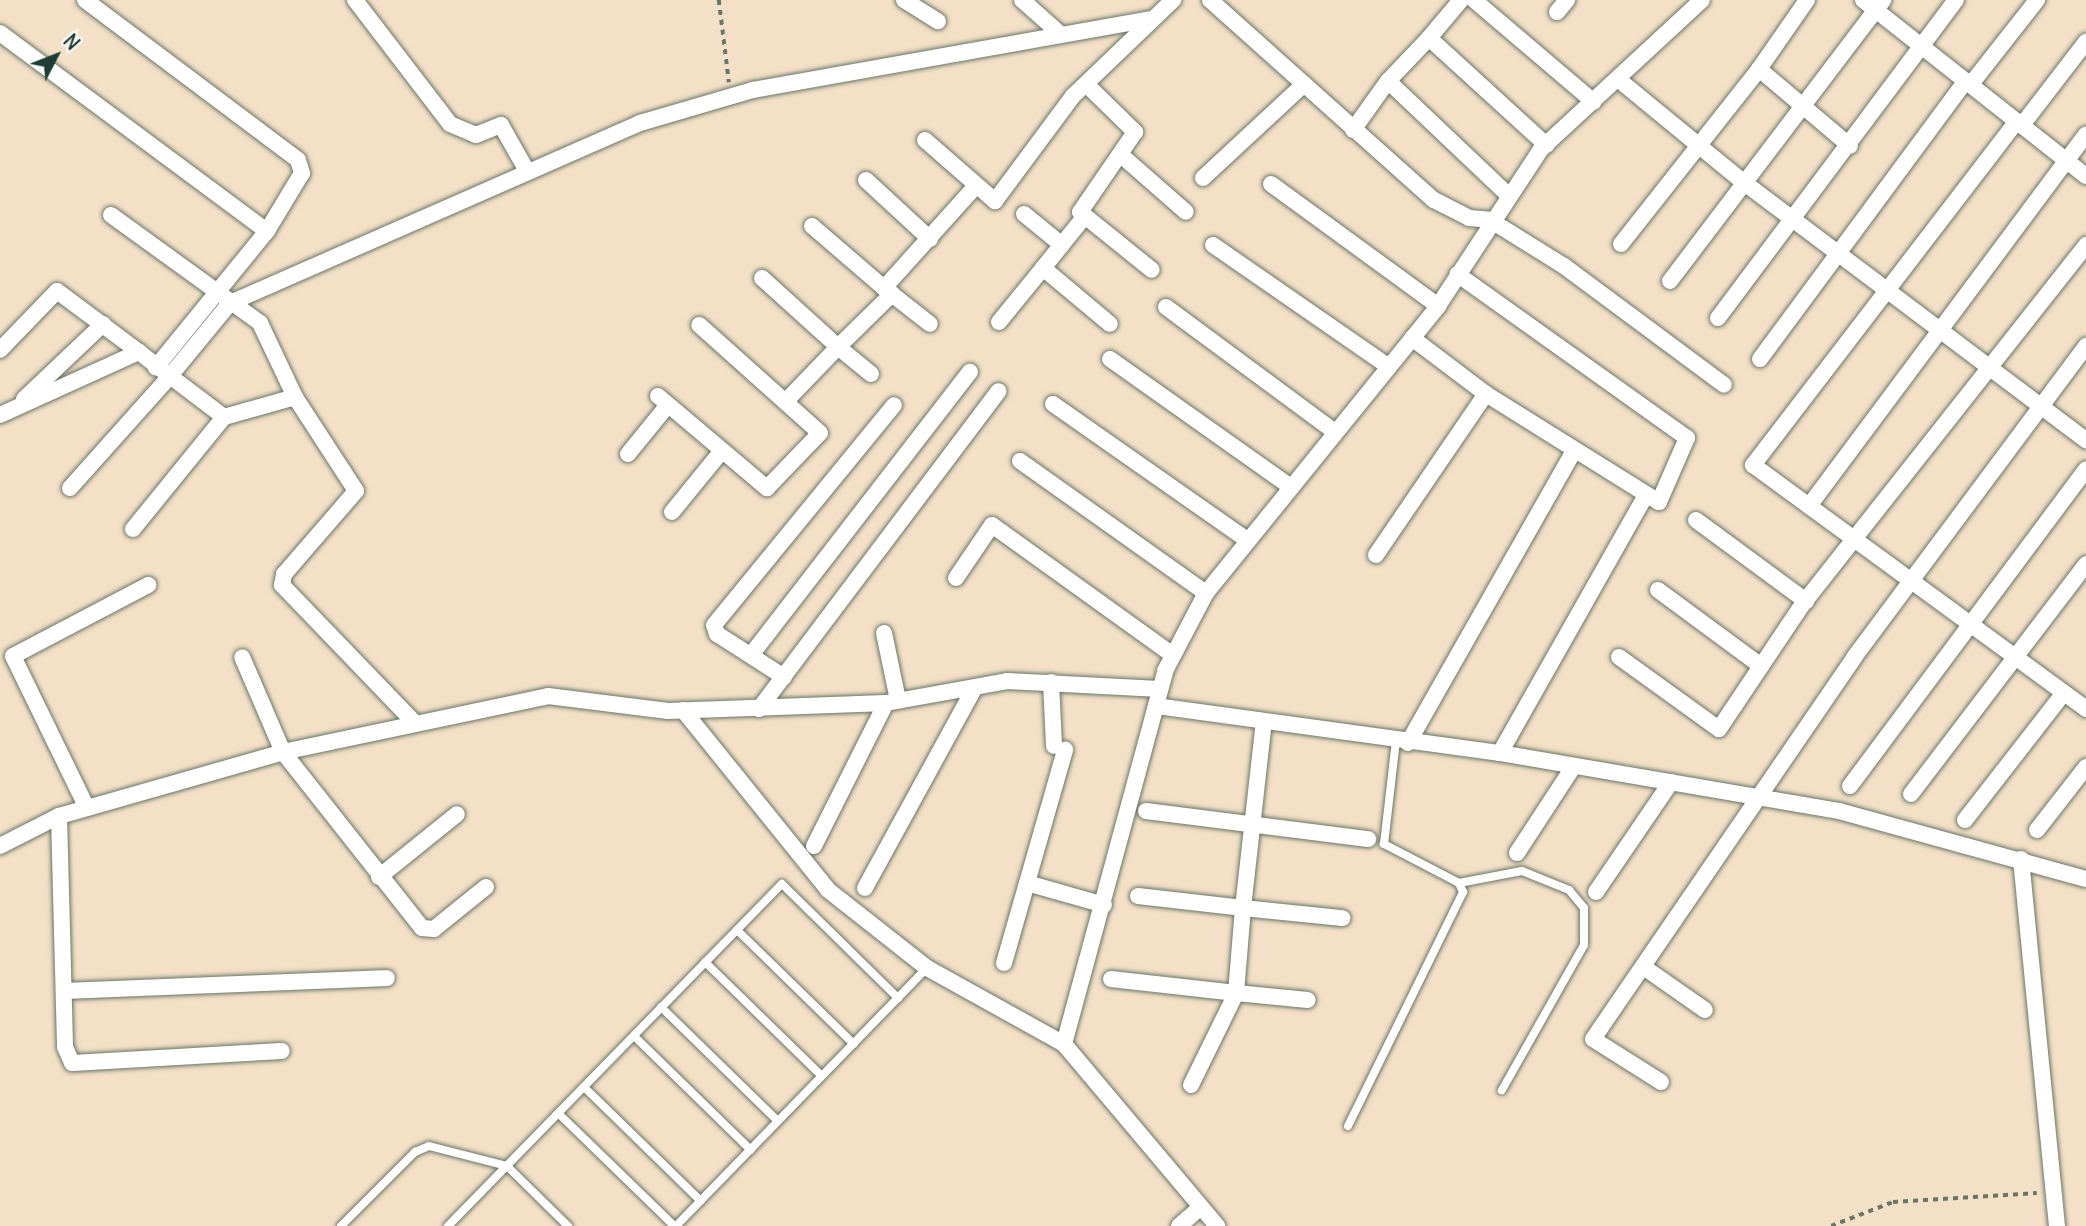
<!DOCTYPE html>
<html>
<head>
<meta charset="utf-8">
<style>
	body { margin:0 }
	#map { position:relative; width:2086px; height:1226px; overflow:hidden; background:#f3e0c6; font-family:Delius,sans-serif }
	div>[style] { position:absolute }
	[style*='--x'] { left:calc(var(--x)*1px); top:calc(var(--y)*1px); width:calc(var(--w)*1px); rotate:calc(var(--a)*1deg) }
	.path>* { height:3.5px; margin-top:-1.75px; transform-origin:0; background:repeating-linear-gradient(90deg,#697667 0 5px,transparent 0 10px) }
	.roads { filter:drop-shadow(0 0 2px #697667) drop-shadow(0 0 2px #697667) }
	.lane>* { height:8px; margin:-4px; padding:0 4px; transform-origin:4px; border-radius:4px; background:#fff }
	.street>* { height:16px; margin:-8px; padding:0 8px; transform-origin:8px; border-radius:8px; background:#fff }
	span { translate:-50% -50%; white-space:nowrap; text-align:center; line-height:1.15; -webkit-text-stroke:5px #f6f6f2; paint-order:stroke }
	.north { position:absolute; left:21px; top:21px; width:70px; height:70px; -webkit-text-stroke:5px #f6f6f2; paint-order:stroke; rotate:48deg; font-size:19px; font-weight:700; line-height:28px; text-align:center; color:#1f3d34 }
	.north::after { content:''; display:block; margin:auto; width:24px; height:32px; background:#1f3d34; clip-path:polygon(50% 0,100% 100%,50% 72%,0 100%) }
</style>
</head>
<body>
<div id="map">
	<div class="path">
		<i style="--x:719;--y:0;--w:83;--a:83"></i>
		<i style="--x:1831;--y:1226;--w:66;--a:-21.2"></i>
		<i style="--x:1893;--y:1202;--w:144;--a:-3.6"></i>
	</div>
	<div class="roads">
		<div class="lane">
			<i style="--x:1459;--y:883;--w:64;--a:-10.8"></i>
			<i style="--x:1522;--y:871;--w:51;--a:22"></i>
			<i style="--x:1569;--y:890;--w:23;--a:50"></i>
			<i style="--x:1584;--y:908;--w:37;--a:90"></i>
			<i style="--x:1584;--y:945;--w:167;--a:119.5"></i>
			<i style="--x:737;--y:930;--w:163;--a:44.3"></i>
			<i style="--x:705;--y:962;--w:163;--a:44.3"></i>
			<i style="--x:661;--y:1007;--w:163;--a:44.3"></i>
			<i style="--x:634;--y:1036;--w:163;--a:44.3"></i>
			<i style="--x:584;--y:1087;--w:163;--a:44.3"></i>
			<i style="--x:558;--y:1113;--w:162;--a:44.2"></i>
			<i style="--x:1348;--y:1126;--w:261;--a:-63.8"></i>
			<i style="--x:1463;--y:892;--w:10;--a:-114"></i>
			<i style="--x:1459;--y:883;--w:85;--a:-152.5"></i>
			<i style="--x:1384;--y:844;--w:104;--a:-83.4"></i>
			<i style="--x:341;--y:1226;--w:105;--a:-45"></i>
			<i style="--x:415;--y:1152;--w:15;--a:-23"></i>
			<i style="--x:429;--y:1146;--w:81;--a:14.4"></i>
			<i style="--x:507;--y:1166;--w:86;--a:44.5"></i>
			<i style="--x:448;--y:1226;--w:478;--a:-45.7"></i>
			<i style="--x:782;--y:884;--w:163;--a:44.5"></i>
			<i style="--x:676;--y:1226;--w:360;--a:-45.8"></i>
		</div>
		<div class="street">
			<i style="--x:85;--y:0;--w:266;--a:36.9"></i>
			<i style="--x:298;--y:160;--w:14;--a:73"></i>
			<i style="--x:302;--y:173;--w:68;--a:121.1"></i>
			<i style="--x:267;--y:231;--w:176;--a:129.2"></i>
			<i style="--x:355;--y:0;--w:156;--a:52.5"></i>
			<i style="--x:450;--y:124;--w:28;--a:23"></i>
			<i style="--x:476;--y:135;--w:27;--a:-22"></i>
			<i style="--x:501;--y:125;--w:53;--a:60.5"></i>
			<i style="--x:904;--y:0;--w:40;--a:32"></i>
			<i style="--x:1022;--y:0;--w:48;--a:41.6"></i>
			<i style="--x:1210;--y:0;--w:300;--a:41.8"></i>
			<i style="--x:1434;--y:200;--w:39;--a:27"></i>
			<i style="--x:1469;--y:218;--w:21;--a:5"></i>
			<i style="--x:1490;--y:220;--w:87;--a:31.9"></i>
			<i style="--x:1564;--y:266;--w:199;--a:36.6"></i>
			<i style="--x:1461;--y:0;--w:50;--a:130.1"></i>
			<i style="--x:1429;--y:38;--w:159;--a:42.4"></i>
			<i style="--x:1474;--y:0;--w:157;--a:40.4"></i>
			<i style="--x:1807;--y:0;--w:84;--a:124.8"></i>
			<i style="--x:1759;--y:69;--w:119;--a:40.2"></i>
			<i style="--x:1863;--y:0;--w:284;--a:38.3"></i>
			<i style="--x:1557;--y:12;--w:16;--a:-50"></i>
			<i style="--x:0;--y:33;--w:332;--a:36.6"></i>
			<i style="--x:1429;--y:38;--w:59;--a:133.6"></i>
			<i style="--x:1388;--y:81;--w:166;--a:43.5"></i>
			<i style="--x:1619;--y:80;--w:159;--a:39.4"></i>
			<i style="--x:1742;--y:181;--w:431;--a:37"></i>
			<i style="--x:1086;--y:84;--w:69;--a:44.4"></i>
			<i style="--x:1135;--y:132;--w:97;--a:124.5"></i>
			<i style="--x:1080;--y:212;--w:92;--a:38.9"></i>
			<i style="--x:1971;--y:84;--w:107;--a:-51.8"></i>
			<i style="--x:2017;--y:121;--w:434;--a:127.5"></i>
			<i style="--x:1753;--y:465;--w:413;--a:36.2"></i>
			<i style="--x:2022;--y:125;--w:105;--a:-52.4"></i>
			<i style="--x:1353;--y:130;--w:60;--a:-54.5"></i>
			<i style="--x:925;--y:140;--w:93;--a:41.1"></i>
			<i style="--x:995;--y:201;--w:131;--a:-53.4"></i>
			<i style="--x:1073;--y:96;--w:139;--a:-43.8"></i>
			<i style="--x:1121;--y:155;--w:86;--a:41.2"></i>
			<i style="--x:1203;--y:178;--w:138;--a:-42.9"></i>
			<i style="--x:866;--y:180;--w:87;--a:42.7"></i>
			<i style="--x:1271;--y:184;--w:207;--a:36.1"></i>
			<i style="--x:1024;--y:214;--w:49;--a:39.2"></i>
			<i style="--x:111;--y:215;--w:184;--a:35.9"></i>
			<i style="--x:260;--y:323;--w:82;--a:64.7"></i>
			<i style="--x:295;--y:397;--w:112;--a:57"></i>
			<i style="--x:356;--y:491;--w:110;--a:130.9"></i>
			<i style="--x:284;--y:574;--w:11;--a:100"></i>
			<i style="--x:282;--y:585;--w:190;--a:46.1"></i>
			<i style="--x:1085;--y:216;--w:67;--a:128.9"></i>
			<i style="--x:1043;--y:268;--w:87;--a:39.9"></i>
			<i style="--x:812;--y:226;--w:95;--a:40.7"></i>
			<i style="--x:884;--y:288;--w:136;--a:-48"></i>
			<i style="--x:1621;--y:244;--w:223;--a:-51.7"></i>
			<i style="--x:1213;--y:245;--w:213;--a:34.7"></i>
			<i style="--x:762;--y:278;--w:103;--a:42.2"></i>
			<i style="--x:838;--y:347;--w:74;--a:133.9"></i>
			<i style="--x:1670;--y:281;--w:353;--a:-52.8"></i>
			<i style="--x:884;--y:288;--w:58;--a:38"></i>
			<i style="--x:1166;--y:307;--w:210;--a:36.5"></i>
			<i style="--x:1718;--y:318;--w:397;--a:-53.2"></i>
			<i style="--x:999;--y:322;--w:70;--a:-50.8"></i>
			<i style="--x:1412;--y:338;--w:93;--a:37.1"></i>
			<i style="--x:1486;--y:394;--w:204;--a:32"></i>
			<i style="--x:1659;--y:502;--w:70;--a:-66.4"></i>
			<i style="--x:1687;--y:438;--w:282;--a:-144.5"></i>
			<i style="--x:0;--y:350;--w:82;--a:-46"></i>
			<i style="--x:57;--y:291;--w:102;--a:36.6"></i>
			<i style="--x:1110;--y:359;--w:222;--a:35.3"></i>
			<i style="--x:1760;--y:359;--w:346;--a:-53.5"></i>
			<i style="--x:871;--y:374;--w:43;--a:-140.7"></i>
			<i style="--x:838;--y:347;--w:76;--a:-44.5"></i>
			<i style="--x:658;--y:396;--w:143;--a:40.2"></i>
			<i style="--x:767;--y:488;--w:76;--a:-46.1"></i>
			<i style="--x:820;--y:433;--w:162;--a:-138.2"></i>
			<i style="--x:24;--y:399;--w:109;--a:-43.5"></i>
			<i style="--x:1053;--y:404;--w:237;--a:35"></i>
			<i style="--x:0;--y:415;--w:153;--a:-24.4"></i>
			<i style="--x:139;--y:352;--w:39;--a:38"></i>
			<i style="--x:170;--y:376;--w:94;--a:-50.6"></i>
			<i style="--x:230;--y:303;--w:448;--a:-23.7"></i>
			<i style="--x:640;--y:123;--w:118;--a:-16.3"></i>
			<i style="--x:753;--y:90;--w:403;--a:-10.1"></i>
			<i style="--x:628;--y:454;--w:63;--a:-50.8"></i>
			<i style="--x:1020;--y:461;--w:228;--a:35.4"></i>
			<i style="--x:70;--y:488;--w:150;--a:-48.2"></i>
			<i style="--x:170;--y:376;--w:68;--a:37.2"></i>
			<i style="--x:224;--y:417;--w:74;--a:-15.7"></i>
			<i style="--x:1809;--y:506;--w:463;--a:-53.3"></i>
			<i style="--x:672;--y:512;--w:77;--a:-50.8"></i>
			<i style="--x:1696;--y:520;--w:137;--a:36.4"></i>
			<i style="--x:133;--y:529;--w:144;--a:-50.9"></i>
			<i style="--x:1376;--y:555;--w:195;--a:-55.7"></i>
			<i style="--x:956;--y:578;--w:64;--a:-55.8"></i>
			<i style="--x:992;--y:525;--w:223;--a:35.7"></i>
			<i style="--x:1658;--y:590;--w:128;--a:36.4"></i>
			<i style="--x:884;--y:633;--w:68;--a:78.2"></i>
			<i style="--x:751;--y:655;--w:358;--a:-52.3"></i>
			<i style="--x:1619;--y:657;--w:123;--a:35.8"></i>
			<i style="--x:1719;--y:729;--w:149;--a:-56.2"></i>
			<i style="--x:1802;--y:605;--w:459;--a:-51.7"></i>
			<i style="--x:784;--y:677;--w:80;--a:-147.3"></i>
			<i style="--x:717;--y:634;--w:9;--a:-108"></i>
			<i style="--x:714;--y:625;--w:284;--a:-50.7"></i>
			<i style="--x:1051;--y:682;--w:64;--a:87.3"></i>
			<i style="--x:1156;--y:706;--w:347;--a:7.8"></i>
			<i style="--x:1500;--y:753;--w:344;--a:9.7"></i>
			<i style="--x:1839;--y:811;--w:256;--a:15.4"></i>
			<i style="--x:759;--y:709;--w:398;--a:-53"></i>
			<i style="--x:683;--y:710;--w:231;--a:51.1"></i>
			<i style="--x:828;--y:890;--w:126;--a:38.2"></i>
			<i style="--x:927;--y:968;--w:157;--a:29"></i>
			<i style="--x:1064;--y:1044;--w:238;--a:49.9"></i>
			<i style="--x:1408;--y:743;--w:335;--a:-60.4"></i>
			<i style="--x:1500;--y:753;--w:296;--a:-60.5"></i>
			<i style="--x:1850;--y:786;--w:395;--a:-53.3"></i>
			<i style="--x:1911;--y:794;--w:289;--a:-52.7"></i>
			<i style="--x:87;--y:808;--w:169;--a:-116"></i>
			<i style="--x:13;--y:656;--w:153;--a:-27.7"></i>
			<i style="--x:1146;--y:811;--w:224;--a:7.2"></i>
			<i style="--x:59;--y:816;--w:231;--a:88.5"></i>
			<i style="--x:65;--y:1047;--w:17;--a:66"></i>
			<i style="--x:72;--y:1063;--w:210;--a:-3.3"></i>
			<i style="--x:1965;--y:820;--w:161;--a:-52.1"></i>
			<i style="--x:2037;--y:830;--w:80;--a:-52.1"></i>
			<i style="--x:0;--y:846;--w:66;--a:-27"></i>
			<i style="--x:59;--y:816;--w:233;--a:-15.9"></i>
			<i style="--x:283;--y:752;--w:103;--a:-113.3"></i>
			<i style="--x:814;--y:846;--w:160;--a:-63.3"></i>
			<i style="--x:1517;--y:853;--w:104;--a:-56.8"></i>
			<i style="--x:2021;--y:859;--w:369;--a:84.4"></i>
			<i style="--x:379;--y:877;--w:100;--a:-38.9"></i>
			<i style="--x:1027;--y:883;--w:80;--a:15.9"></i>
			<i style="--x:486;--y:887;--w:67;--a:141.1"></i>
			<i style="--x:434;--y:929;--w:12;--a:-175"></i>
			<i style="--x:422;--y:928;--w:224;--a:-128.3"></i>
			<i style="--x:283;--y:752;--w:271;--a:-11.9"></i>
			<i style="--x:548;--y:696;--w:121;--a:7.1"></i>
			<i style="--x:668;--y:711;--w:218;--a:-2.1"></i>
			<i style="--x:886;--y:703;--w:123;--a:-10.3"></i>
			<i style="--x:1007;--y:681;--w:153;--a:3"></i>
			<i style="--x:865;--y:888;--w:227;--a:-61.3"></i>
			<i style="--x:1596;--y:892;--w:133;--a:-55.7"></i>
			<i style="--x:1138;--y:896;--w:106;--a:6.5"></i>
			<i style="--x:1243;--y:908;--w:187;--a:-83.6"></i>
			<i style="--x:1004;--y:963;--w:222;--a:-74"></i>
			<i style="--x:1645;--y:968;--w:73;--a:35"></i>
			<i style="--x:1111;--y:979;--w:126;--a:6.4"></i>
			<i style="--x:1236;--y:993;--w:85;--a:-85.3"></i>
			<i style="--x:1243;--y:908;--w:100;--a:5.8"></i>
			<i style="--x:66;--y:991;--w:321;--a:-2.3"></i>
			<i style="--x:1064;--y:1044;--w:386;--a:-74.8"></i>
			<i style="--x:1165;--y:671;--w:88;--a:-62.3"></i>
			<i style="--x:1206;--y:593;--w:369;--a:-51"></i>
			<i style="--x:1438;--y:306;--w:188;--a:-56.7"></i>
			<i style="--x:1541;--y:149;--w:219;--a:-42.8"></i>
			<i style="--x:1661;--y:1082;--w:80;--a:-147.7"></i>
			<i style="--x:1593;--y:1039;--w:464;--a:-55.6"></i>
			<i style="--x:1855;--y:656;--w:387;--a:-53.3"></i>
			<i style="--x:1191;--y:1085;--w:102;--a:-63.9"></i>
			<i style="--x:1236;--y:993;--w:72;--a:5.6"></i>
			<i style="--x:1179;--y:1226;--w:29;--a:-41"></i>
		</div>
	</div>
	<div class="north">N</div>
</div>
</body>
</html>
